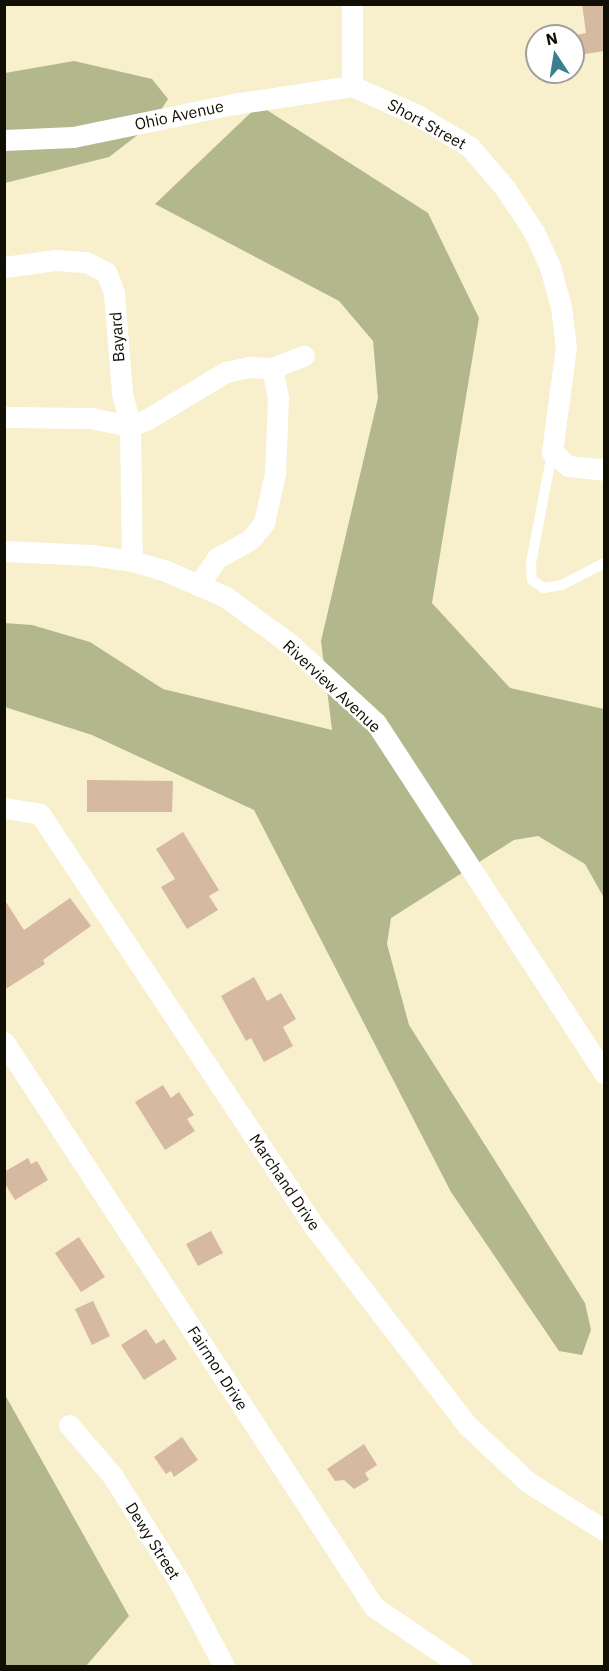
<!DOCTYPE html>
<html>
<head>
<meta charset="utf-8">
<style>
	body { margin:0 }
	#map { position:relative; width:609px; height:1671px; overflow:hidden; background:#f8efcd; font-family:"IBM Plex Sans",sans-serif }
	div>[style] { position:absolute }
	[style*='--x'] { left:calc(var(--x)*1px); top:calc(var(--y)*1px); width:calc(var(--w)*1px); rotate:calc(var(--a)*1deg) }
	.forest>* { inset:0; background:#b2b78c }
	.building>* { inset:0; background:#d5b9a1 }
	.service>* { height:10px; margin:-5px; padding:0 5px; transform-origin:5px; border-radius:5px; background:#fff }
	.minor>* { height:21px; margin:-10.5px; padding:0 10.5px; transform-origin:10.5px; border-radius:10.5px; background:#fff }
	span { translate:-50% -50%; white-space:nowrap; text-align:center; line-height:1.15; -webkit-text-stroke:5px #fff; paint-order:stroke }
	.street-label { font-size:16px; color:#110e04 }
	.frame { position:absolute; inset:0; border:6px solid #110e04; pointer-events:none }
	.north { position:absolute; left:525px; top:24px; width:60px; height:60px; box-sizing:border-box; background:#fff; border:2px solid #a09f9b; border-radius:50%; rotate:348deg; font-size:16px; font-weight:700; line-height:24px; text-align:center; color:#110e04 }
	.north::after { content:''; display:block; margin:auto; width:21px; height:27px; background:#3c7f8f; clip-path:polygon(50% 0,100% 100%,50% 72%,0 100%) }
</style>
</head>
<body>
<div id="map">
	<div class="forest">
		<i style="clip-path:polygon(74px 61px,152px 79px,168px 99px,152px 124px,109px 157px,5px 183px,5px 73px)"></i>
		<i style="clip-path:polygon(259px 105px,428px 213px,479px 318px,432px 603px,510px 688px,604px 709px,604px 898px,585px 864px,538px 836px,514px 840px,391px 918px,387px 944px,409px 1025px,585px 1303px,591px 1330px,582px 1355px,559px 1351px,451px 1192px,254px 810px,92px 735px,5px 707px,4px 623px,32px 625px,90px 642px,163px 689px,332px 730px,321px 641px,378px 398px,373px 341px,339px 301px,155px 204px)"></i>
		<i style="clip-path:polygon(4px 1393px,129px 1616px,86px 1666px,5px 1666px)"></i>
	</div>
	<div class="building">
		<i style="clip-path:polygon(582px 4px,604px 4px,604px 51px,573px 56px,573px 36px,586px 33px)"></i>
		<i style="clip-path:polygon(87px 780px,173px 781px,172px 812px,87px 812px)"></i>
		<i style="clip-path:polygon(183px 832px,219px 890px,209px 896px,218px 910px,187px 929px,161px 887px,175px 879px,156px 849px)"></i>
		<i style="clip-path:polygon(70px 898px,91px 926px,43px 960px,45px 964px,4px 990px,4px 899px,24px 930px)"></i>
		<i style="clip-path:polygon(254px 977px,267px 1001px,281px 993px,296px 1019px,283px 1027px,293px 1046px,264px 1062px,251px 1038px,246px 1041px,221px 996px)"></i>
		<i style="clip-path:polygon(163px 1085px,171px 1098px,179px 1092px,194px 1115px,187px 1119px,195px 1131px,165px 1150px,135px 1102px)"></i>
		<i style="clip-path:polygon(28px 1158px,31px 1164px,37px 1161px,48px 1180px,15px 1200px,4px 1182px,4px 1172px)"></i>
		<i style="clip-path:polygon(211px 1231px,223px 1253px,198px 1266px,186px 1244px)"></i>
		<i style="clip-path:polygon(79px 1237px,105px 1277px,81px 1292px,55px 1253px)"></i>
		<i style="clip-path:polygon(93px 1301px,110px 1336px,92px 1345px,75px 1309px)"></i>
		<i style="clip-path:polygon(146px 1329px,156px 1344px,164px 1339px,177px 1359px,144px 1380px,121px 1345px)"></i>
		<i style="clip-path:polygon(182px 1437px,198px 1460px,174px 1477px,171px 1471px,166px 1474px,154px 1457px)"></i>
		<i style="clip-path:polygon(364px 1444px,377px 1465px,365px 1473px,369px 1480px,354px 1489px,344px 1480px,335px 1481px,327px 1469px)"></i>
	</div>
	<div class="service">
		<i style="--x:552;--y:453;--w:112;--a:100.8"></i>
		<i style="--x:531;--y:563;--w:17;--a:87"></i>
		<i style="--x:532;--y:580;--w:14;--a:34"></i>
		<i style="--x:544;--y:588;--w:18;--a:-9"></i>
		<i style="--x:562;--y:585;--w:47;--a:-27.6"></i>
	</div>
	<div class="minor">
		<i style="--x:352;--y:4;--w:82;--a:90"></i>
		<i style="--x:352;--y:86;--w:71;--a:24"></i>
		<i style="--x:417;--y:115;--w:62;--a:31.1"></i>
		<i style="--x:470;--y:147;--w:54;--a:49.5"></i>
		<i style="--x:505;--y:188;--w:53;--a:56.6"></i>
		<i style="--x:534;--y:232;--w:38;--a:65"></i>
		<i style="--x:550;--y:267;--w:41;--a:74.6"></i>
		<i style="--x:561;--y:307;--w:39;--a:83"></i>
		<i style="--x:566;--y:346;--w:107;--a:97.5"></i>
		<i style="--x:552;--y:452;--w:21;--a:41"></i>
		<i style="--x:568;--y:466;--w:36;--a:6"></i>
		<i style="--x:4;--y:140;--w:69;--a:-2.5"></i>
		<i style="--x:73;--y:137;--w:164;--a:-11.6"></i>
		<i style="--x:234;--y:104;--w:119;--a:-8.7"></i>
		<i style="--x:4;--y:267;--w:51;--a:-7.8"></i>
		<i style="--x:55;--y:260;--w:31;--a:4"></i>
		<i style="--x:86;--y:262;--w:22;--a:27"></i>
		<i style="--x:106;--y:272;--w:22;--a:69"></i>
		<i style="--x:114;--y:293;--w:100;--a:85.4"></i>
		<i style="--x:122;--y:393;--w:34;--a:76"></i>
		<i style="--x:130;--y:426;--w:135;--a:89.2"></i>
		<i style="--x:4;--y:417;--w:87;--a:0.7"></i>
		<i style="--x:91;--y:418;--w:40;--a:12"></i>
		<i style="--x:130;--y:426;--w:17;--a:-21"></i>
		<i style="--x:146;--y:420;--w:93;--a:-31"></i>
		<i style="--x:226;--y:372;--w:25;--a:-12"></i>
		<i style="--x:250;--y:367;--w:22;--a:3"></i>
		<i style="--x:272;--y:368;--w:34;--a:-21"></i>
		<i style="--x:4;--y:551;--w:87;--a:2.6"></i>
		<i style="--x:91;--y:555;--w:41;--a:8.3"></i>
		<i style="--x:132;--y:561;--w:35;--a:16"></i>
		<i style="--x:166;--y:571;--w:65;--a:23.4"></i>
		<i style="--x:226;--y:597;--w:81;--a:36.4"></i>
		<i style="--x:291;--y:645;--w:115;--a:42.5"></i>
		<i style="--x:376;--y:723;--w:418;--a:56.9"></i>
		<i style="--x:199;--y:584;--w:32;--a:-55"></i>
		<i style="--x:217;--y:558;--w:39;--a:-29"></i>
		<i style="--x:251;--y:539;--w:21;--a:-51"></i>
		<i style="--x:264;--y:523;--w:51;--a:-77.6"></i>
		<i style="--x:275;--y:473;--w:75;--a:-87.7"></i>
		<i style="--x:278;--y:398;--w:31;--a:-101"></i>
		<i style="--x:4;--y:808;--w:36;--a:9"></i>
		<i style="--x:40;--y:814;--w:493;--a:56.4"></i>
		<i style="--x:313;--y:1225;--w:252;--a:52.4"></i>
		<i style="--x:467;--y:1425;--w:83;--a:43.1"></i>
		<i style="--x:528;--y:1482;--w:90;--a:32.3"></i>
		<i style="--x:4;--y:1042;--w:675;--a:56.78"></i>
		<i style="--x:374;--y:1607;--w:105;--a:34.1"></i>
		<i style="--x:69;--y:1425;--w:66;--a:49.3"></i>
		<i style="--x:112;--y:1475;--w:128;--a:57.8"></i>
		<i style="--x:180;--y:1583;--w:94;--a:62.1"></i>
	</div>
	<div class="street-label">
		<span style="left:179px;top:115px;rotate:-12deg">Ohio Avenue</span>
		<span style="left:427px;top:124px;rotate:29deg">Short Street</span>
		<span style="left:117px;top:337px;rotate:-94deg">Bayard</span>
		<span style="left:332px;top:686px;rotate:43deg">Riverview Avenue</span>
		<span style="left:285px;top:1182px;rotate:56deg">Marchand Drive</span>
		<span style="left:218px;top:1368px;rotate:57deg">Fairmor Drive</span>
		<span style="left:153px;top:1541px;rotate:58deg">Dewy Street</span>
	</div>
	<div class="frame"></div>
	<div class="north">N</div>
</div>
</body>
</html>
